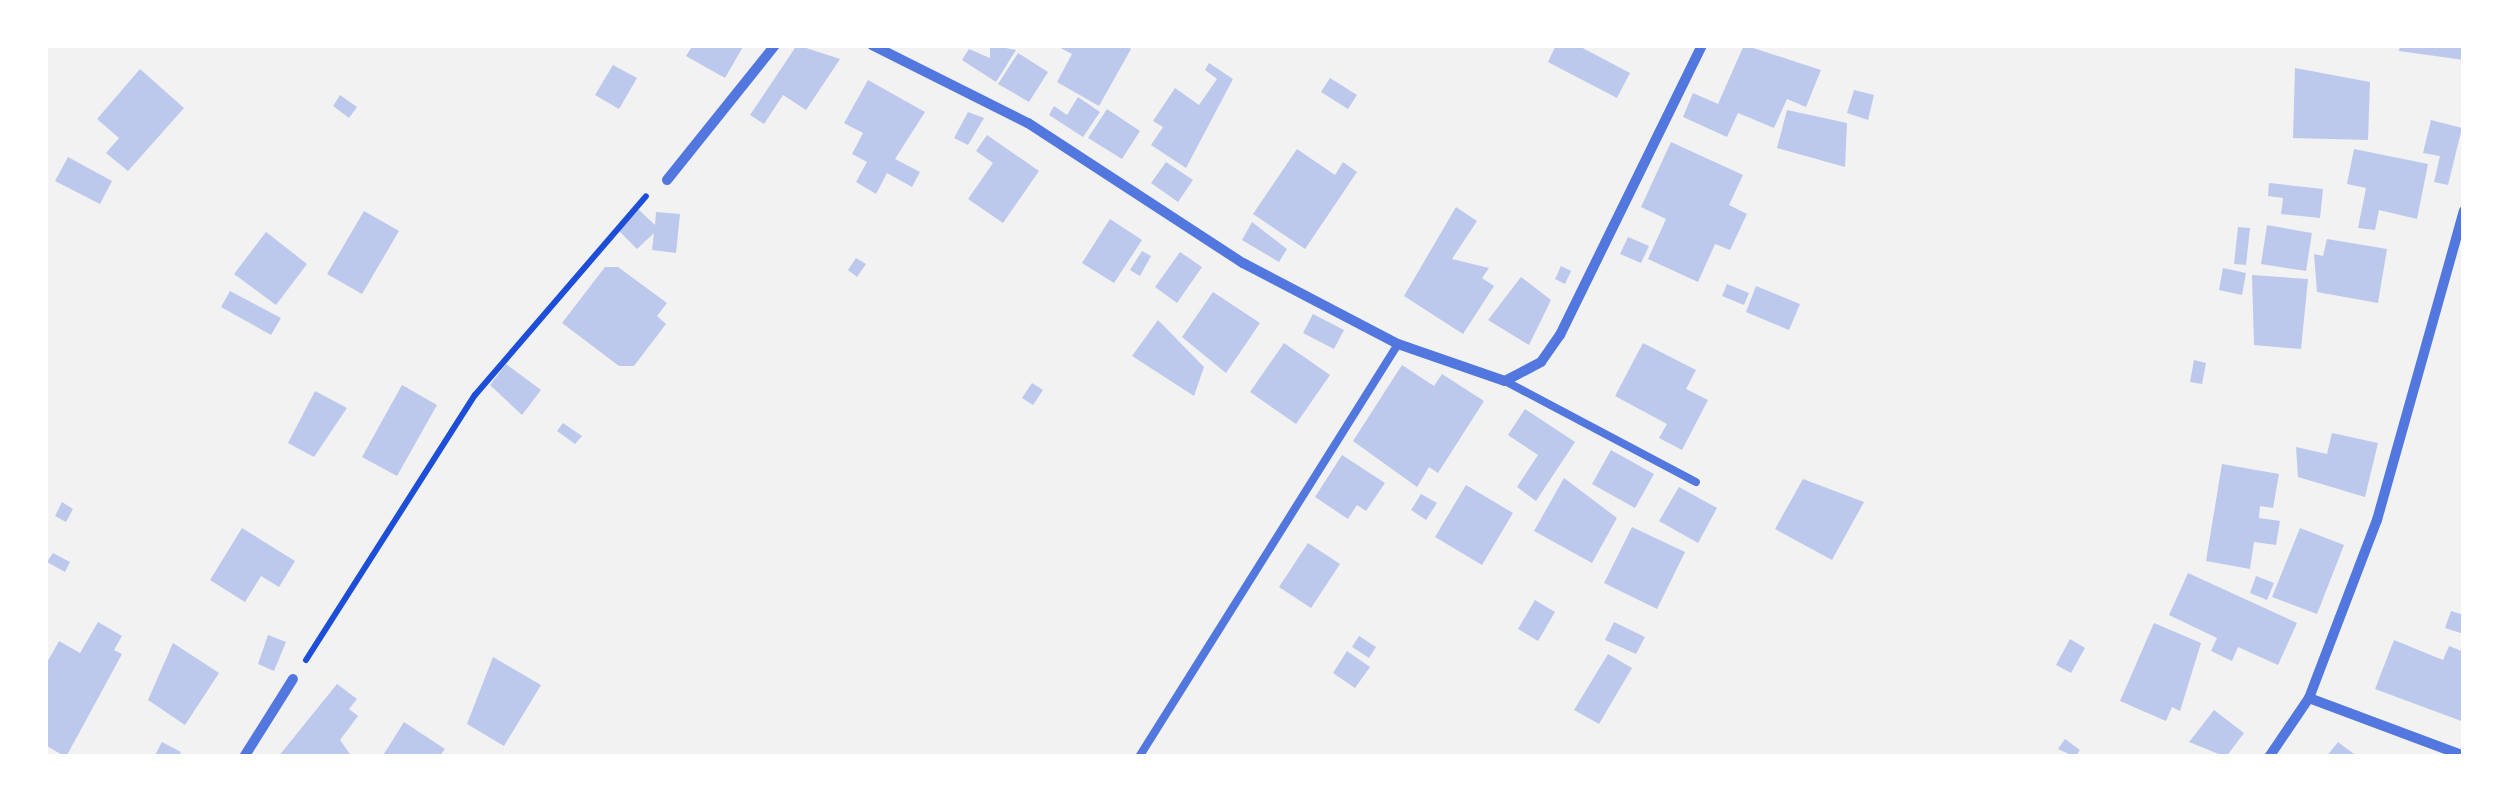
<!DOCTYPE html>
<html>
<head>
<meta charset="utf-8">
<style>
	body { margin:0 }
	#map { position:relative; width:2509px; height:802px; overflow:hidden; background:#f2f2f2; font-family:"Noto Sans",sans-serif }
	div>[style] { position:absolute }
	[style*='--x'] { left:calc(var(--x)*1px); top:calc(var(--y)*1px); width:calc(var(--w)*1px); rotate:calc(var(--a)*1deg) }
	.building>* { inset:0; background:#bdc9ec }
	.path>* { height:6px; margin:-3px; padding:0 3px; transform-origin:3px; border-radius:3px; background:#1d4ed8 }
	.service>* { height:8px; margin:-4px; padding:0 4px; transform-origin:4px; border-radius:4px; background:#5277de }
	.minor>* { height:10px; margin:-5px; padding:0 5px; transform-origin:5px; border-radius:5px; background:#5277de }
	span { translate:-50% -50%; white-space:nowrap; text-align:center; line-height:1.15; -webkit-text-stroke:8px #fff; paint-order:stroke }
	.frame { position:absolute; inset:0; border:48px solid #fff; pointer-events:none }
</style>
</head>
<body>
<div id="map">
	<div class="building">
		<i style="clip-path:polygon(693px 45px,744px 45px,725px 78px,686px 56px)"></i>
		<i style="clip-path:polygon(797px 45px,840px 59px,806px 110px,783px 95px,764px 124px,750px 115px)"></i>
		<i style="clip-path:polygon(990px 45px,1016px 50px,996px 82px,962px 60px,969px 49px,990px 58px)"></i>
		<i style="clip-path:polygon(1055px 45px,1124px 45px,1131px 49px,1099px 106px,1057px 82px,1072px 54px)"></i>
		<i style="clip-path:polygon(1556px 45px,1577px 45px,1630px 73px,1617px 98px,1548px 62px)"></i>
		<i style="clip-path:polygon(1744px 45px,1821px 70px,1806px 107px,1787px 99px,1774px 128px,1738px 113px,1727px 137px,1683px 117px,1693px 93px,1718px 104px)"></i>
		<i style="clip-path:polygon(2400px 45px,2464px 45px,2464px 60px,2399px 51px)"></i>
		<i style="clip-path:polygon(1018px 53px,1048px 72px,1029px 102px,998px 84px)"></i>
		<i style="clip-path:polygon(1209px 63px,1233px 79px,1186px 168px,1151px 145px,1163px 127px,1153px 121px,1175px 88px,1199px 105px,1217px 79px,1205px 70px)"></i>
		<i style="clip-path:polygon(613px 65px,637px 78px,619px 109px,595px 95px)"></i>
		<i style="clip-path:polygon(2295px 68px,2370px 82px,2368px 140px,2293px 138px)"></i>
		<i style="clip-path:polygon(140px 69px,184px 108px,128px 171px,106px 153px,119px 138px,97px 119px)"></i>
		<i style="clip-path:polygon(1330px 78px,1357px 95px,1348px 109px,1321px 92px)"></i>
		<i style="clip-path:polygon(868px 80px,925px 112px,895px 159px,920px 172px,912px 187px,887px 173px,876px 194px,856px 182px,867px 162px,852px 154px,863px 133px,844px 123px)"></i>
		<i style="clip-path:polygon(1854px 90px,1874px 95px,1868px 120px,1847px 113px)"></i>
		<i style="clip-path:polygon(340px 95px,357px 107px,349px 118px,333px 106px)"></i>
		<i style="clip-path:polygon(1078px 97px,1100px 112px,1083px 137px,1049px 115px,1054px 106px,1067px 115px)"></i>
		<i style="clip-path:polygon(1107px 109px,1140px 131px,1122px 159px,1088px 138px)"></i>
		<i style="clip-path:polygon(1787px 110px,1847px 123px,1845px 167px,1777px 148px)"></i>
		<i style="clip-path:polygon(968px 112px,984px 118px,968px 145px,954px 138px)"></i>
		<i style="clip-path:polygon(2431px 120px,2462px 128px,2448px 185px,2434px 182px,2440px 156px,2423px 153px)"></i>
		<i style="clip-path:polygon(987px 135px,1039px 171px,1003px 223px,968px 199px,993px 163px,976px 151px)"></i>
		<i style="clip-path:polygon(1671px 142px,1743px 175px,1729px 205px,1747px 214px,1730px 250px,1715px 244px,1698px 282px,1648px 259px,1666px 219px,1641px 207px)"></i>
		<i style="clip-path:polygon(1297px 149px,1335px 175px,1343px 162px,1357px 172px,1305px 249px,1253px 214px)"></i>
		<i style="clip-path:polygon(2354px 149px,2428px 164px,2417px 219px,2379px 210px,2375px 230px,2358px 228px,2366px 188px,2347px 184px)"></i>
		<i style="clip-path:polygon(68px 157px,112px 181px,100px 204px,55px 181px)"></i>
		<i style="clip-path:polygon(1166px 162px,1193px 180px,1178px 202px,1151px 183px)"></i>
		<i style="clip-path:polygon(2269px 183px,2323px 189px,2320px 218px,2281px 214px,2283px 198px,2268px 196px)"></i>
		<i style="clip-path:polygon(1456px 207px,1477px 221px,1452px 259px,1489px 268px,1482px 278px,1494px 286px,1463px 334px,1404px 296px)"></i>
		<i style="clip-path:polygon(638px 209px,655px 225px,656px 212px,680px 214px,676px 253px,652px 250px,654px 233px,637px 249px,617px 229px)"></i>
		<i style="clip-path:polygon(364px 211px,399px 231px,362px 294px,327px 274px)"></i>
		<i style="clip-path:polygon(1110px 219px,1142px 240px,1114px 283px,1082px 263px)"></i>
		<i style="clip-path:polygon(1252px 222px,1287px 249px,1279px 262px,1242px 240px)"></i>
		<i style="clip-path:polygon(2267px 225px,2312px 233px,2306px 271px,2261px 264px)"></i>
		<i style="clip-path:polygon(2238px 227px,2250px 228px,2246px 265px,2234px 264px)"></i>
		<i style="clip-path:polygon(266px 232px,307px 264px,276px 305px,234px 274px)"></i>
		<i style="clip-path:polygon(1628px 237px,1649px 246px,1641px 263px,1620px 254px)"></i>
		<i style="clip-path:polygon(2327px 239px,2387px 249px,2378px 303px,2317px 292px,2314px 254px,2323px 256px)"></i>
		<i style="clip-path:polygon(1142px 251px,1151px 256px,1140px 276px,1130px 270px)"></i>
		<i style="clip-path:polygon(1180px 252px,1202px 267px,1177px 303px,1155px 287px)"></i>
		<i style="clip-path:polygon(856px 258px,866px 264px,857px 277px,848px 270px)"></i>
		<i style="clip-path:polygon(1561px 266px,1571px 271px,1565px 284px,1555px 279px)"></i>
		<i style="clip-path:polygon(605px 267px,618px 267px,667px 303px,657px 316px,666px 324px,634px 366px,619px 366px,562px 323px)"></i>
		<i style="clip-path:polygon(2223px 268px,2246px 273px,2242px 295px,2219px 290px)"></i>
		<i style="clip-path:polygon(2252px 275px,2308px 279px,2301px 349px,2254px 345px)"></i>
		<i style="clip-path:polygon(1521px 277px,1551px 300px,1529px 345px,1488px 320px)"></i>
		<i style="clip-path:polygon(1727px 284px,1749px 293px,1744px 305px,1722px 296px)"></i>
		<i style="clip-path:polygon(1756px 286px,1800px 304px,1789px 330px,1746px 312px)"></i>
		<i style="clip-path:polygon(230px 291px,281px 318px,271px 335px,221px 307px)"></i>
		<i style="clip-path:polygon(1213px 292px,1260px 323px,1226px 373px,1182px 337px)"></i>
		<i style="clip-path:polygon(1313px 314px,1344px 330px,1334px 349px,1303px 333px)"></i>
		<i style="clip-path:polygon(1158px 320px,1204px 367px,1194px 396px,1132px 356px)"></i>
		<i style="clip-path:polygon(1284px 343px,1330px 375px,1296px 424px,1250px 392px)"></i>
		<i style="clip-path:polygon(1643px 343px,1696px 370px,1686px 389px,1708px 400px,1682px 450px,1659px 438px,1667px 424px,1615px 396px)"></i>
		<i style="clip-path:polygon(2194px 360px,2206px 363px,2202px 384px,2190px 382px)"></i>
		<i style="clip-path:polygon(506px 364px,541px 390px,522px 415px,490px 385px)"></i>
		<i style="clip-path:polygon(1402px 365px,1434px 386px,1442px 374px,1484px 401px,1438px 473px,1429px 467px,1417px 487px,1353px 441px)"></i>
		<i style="clip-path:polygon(1032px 383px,1043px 390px,1033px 405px,1022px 398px)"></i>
		<i style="clip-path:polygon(402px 385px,437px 405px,397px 476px,362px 457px)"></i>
		<i style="clip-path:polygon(315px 391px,347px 408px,314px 457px,288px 443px)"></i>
		<i style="clip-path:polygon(1525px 409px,1575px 442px,1536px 501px,1517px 487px,1538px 455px,1508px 435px)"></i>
		<i style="clip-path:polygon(563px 423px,582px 436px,575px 444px,557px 431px)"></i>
		<i style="clip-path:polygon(2332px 433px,2378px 443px,2365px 497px,2298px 477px,2296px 447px,2327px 454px)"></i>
		<i style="clip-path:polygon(1611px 450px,1654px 474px,1635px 508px,1592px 484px)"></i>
		<i style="clip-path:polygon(1342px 455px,1385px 483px,1366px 511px,1357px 505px,1348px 519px,1315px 497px)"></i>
		<i style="clip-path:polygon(2222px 464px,2279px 474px,2273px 508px,2260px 506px,2259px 518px,2280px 521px,2276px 545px,2254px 542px,2250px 569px,2206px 561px)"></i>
		<i style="clip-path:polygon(1564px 478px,1617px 518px,1592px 563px,1534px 531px)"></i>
		<i style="clip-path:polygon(1803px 479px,1864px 502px,1832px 560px,1775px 529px)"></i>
		<i style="clip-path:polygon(1466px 485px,1513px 513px,1482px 565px,1435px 537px)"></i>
		<i style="clip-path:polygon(1679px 487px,1717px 508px,1698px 543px,1659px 521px)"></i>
		<i style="clip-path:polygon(1421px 494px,1437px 503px,1426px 520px,1411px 510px)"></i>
		<i style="clip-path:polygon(62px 502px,73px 509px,66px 522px,55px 516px)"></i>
		<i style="clip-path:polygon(1632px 527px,1685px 552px,1657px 609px,1604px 583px)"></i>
		<i style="clip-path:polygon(242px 528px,295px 561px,279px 587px,261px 576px,245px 602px,210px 580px)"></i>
		<i style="clip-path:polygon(2300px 528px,2344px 545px,2317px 614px,2272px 597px)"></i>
		<i style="clip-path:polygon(1308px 543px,1340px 564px,1311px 608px,1279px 587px)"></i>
		<i style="clip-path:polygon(53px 553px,70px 562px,65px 572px,47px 562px)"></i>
		<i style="clip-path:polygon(2188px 573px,2297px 623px,2278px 665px,2238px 647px,2232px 661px,2211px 651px,2217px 638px,2169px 615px)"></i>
		<i style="clip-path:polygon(2256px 576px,2274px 583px,2267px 600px,2250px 593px)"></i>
		<i style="clip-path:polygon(1535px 600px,1555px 612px,1538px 641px,1518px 629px)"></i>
		<i style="clip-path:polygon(2451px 611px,2464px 615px,2464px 634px,2445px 628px)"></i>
		<i style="clip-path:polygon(98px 622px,122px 636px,114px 650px,122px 654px,66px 757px,45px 745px,45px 666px,59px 641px,80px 653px)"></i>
		<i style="clip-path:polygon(1614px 622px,1645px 637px,1636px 654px,1605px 640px)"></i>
		<i style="clip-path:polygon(2154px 623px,2201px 643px,2180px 711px,2172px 707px,2166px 721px,2120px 701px)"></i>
		<i style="clip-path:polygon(268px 635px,286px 642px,274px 671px,258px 664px)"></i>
		<i style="clip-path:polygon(1359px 636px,1376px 647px,1369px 658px,1352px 647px)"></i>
		<i style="clip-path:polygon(2070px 639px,2085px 648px,2071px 673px,2056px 665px)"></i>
		<i style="clip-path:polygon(2394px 640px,2443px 660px,2449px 646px,2464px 652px,2464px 722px,2375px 689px)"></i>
		<i style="clip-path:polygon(173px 643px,219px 673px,185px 725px,148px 700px)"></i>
		<i style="clip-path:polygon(1347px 651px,1370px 667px,1355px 688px,1333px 673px)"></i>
		<i style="clip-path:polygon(1608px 654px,1632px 668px,1599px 724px,1574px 710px)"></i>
		<i style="clip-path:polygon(493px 657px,541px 685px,504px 746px,467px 724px)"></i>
		<i style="clip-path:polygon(337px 684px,357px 699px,349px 709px,358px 716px,340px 740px,352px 757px,278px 757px)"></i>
		<i style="clip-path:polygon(2214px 710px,2244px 733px,2226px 757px,2189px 742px)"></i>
		<i style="clip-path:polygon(404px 722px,445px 749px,439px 757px,382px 757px)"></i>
		<i style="clip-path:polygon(2065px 739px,2080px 750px,2075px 757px,2058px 749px)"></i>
		<i style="clip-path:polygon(162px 742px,181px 752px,179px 757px,154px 757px)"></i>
		<i style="clip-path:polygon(2338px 742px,2358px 757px,2326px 757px)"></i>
	</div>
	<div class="path">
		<i style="--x:306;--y:660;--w:314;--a:-57.5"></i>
		<i style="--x:475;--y:395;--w:262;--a:-49.3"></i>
	</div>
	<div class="service">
		<i style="--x:1505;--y:381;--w:216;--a:27.9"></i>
		<i style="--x:1139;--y:757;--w:487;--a:-57.9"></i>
	</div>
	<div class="minor">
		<i style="--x:872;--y:45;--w:174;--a:26.6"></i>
		<i style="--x:1028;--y:123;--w:257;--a:33.1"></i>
		<i style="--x:1243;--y:263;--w:175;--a:27.6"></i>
		<i style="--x:1398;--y:344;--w:113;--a:19.1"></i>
		<i style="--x:1505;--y:381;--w:41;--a:-27.8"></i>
		<i style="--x:1541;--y:362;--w:33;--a:-55"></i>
		<i style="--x:1560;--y:335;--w:323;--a:-63.9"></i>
		<i style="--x:667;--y:180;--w:173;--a:-51.3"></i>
		<i style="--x:2309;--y:698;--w:165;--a:20.5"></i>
		<i style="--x:244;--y:757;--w:92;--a:-57.9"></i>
		<i style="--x:2269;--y:757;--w:71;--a:-55.9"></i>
		<i style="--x:2309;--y:698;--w:191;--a:-69.1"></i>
		<i style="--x:2377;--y:520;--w:321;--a:-74.3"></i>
	</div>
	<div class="frame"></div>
</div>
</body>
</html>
